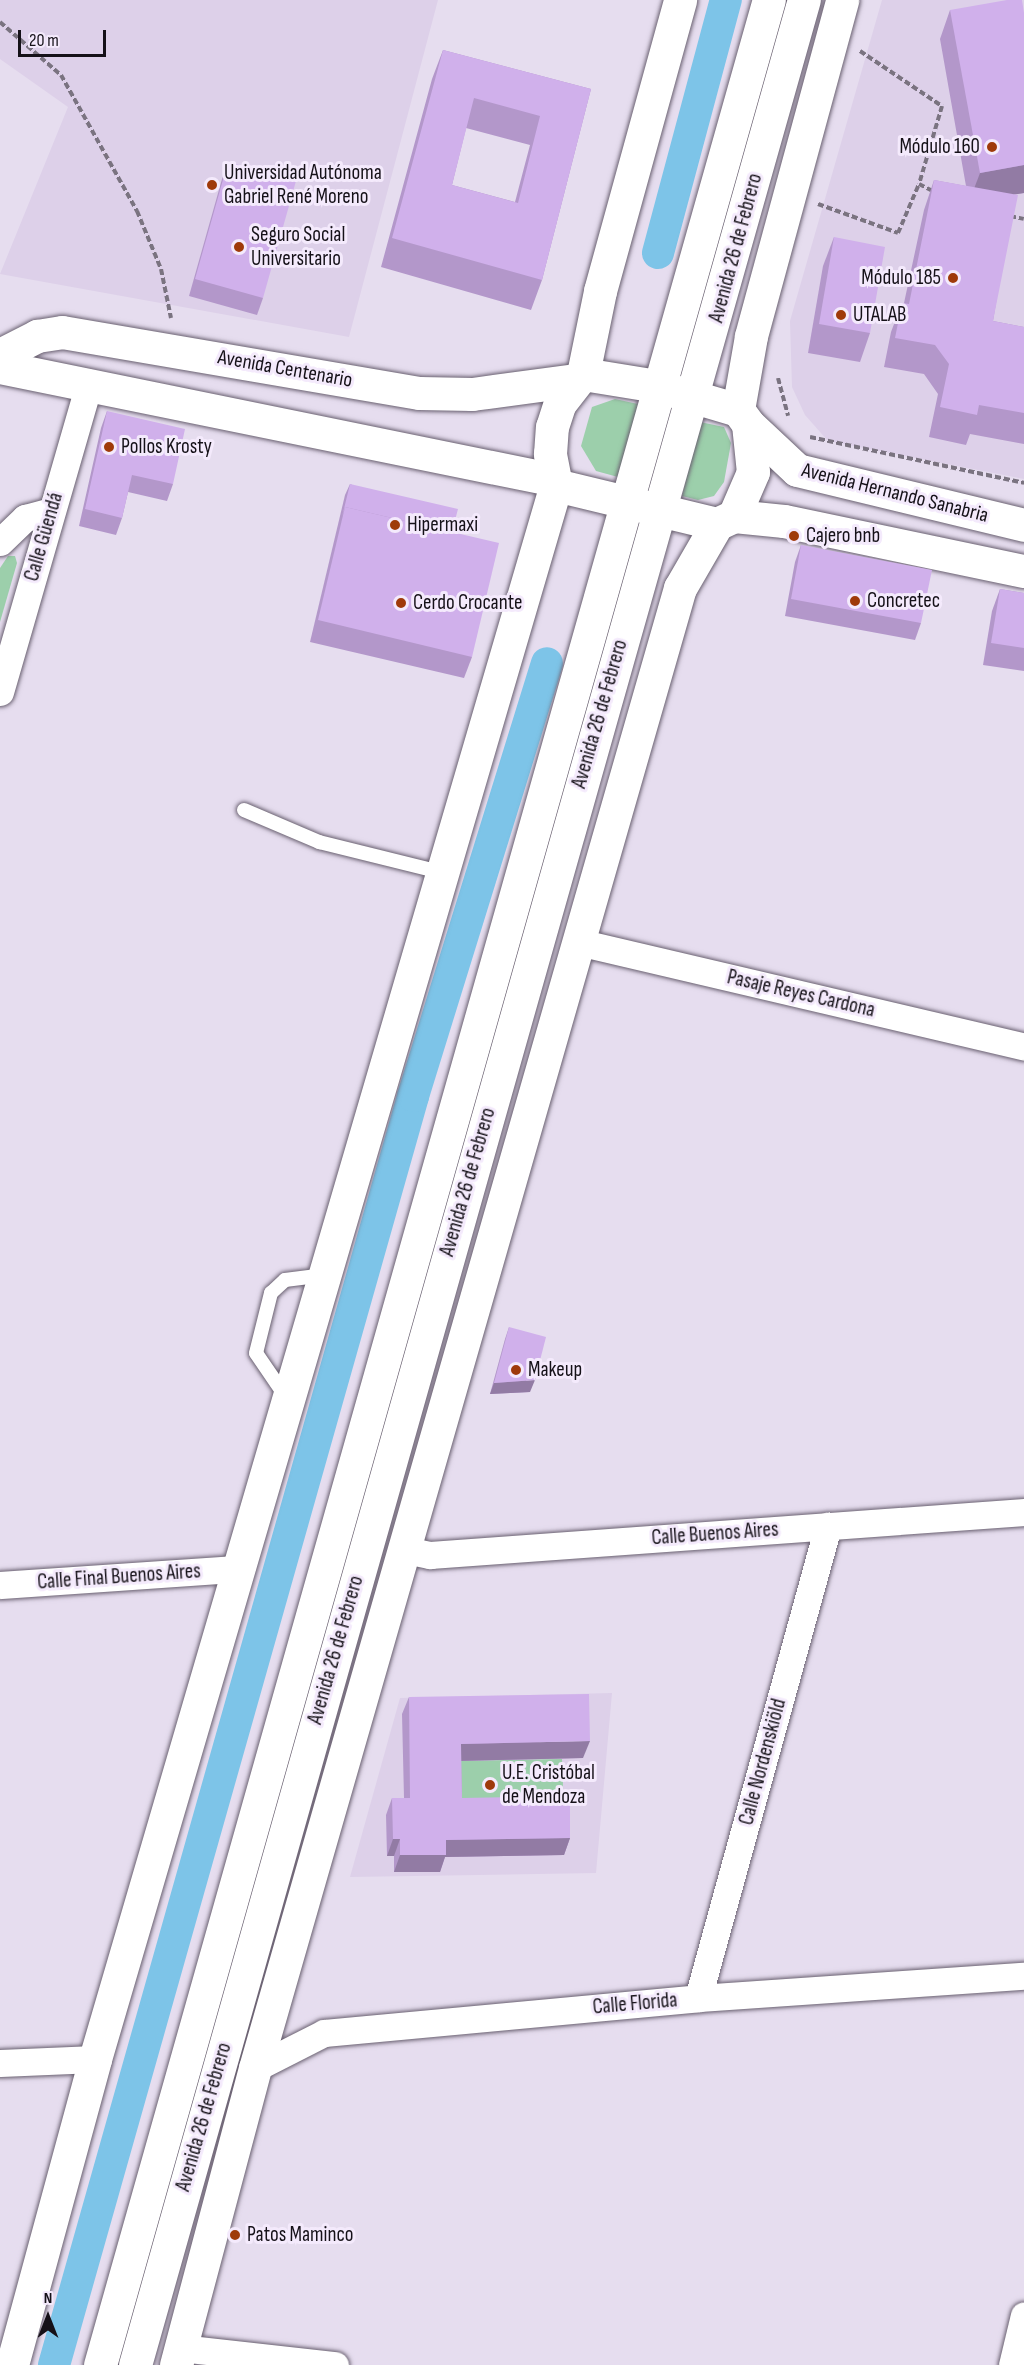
<!DOCTYPE html>
<html>
<head>
<meta charset="utf-8">
<style>
	body { margin:0 }
	#map { position:relative; width:1024px; height:2365px; overflow:hidden; background:#e6ddef; font-family:"Sofia Sans Condensed",sans-serif }
	div>[style] { position:absolute }
	[style*='--x'] { left:calc(var(--x)*1px); top:calc(var(--y)*1px); width:calc(var(--w)*1px); rotate:calc(var(--a)*1deg) }
	.built>* { inset:0; background:#ddd0e9 }
	.green>* { inset:0; background:#9ccfab }
	.canal>* { height:32px; margin:-16px; padding:0 16px; transform-origin:16px; border-radius:16px; background:#7dc4e8 }
	.path>* { height:4px; margin-top:-2px; transform-origin:0; background:repeating-linear-gradient(90deg,#7a7380 0 6px,transparent 0 9px) }
	.roads { filter:drop-shadow(0 0 2px #696070) drop-shadow(0 0 2px #696070) }
	.lane>* { height:14px; margin:-7px; padding:0 7px; transform-origin:7px; border-radius:7px; background:#fff }
	.street>* { height:27px; margin:-13.5px; padding:0 13.5px; transform-origin:13.5px; border-radius:13.5px; background:#fff }
	.secondary>* { height:33px; margin:-16.5px; padding:0 16.5px; transform-origin:16.5px; border-radius:16.5px; background:#fff }
	.primary>* { height:33px; margin:-16.5px; padding:0 16.5px; transform-origin:16.5px; border-radius:16.5px; background:#fff }
	.wall>* { inset:0; background:#b397ca }
	.shaded-wall>* { inset:0; background:#927ba4 }
	.building>* { inset:0; background:#d0b0eb }
	.dots>* { width:16px; height:16px; translate:-50% -50%; box-sizing:border-box; border:3px solid #f4eafc; border-radius:50% }
	span { translate:-50% -50%; white-space:nowrap; text-align:center; line-height:1.15; -webkit-text-stroke:6px #f4eafc; paint-order:stroke }
	.poi-label { font-size:21px; color:#151118 }
	.right { translate:-100% -50%; text-align:right }
	.left { translate:0 -50%; text-align:left }
	.street-label { font-size:21px; color:#151118 }
	.north { position:absolute; left:18px; top:2287px; width:60px; height:60px; -webkit-text-stroke:4px #f4eafc; paint-order:stroke; rotate:0deg; font-size:16px; font-weight:700; line-height:24px; text-align:center; color:#151118 }
	.north::after { content:''; display:block; margin:auto; width:21px; height:27px; background:#151118; clip-path:polygon(50% 0,100% 100%,50% 72%,0 100%) }
	.scale { position:absolute; left:18px; top:30px; width:88px; height:27px; box-sizing:border-box; border:3px solid #151118; border-top:0; padding-left:8px; font-size:18px; line-height:21px; white-space:nowrap; color:#151118; -webkit-text-stroke:4px #f4eafc; paint-order:stroke }
</style>
</head>
<body>
<div id="map">
	<div class="built">
		<i style="clip-path:polygon(0 0,438px 0,349px 337px,0 274px,68px 107px,0 59px)"></i>
		<i style="clip-path:polygon(882px 0,1024px 0,1024px 479px,828px 441px,805px 415px,792px 387px,790px 321px)"></i>
		<i style="clip-path:polygon(612px 1693px,596px 1873px,350px 1877px,400px 1698px)"></i>
	</div>
	<div class="green">
		<i style="clip-path:polygon(615px 399px,638px 404px,618px 477px,596px 471px,581px 446px,592px 407px)"></i>
		<i style="clip-path:polygon(700px 422px,724px 427px,731px 443px,724px 482px,714px 496px,698px 500px,682px 496px)"></i>
		<i style="clip-path:polygon(8px 556px,15px 556px,17px 563px,0 622px,0 568px)"></i>
		<i style="clip-path:polygon(562px 1759px,564px 1813px,455px 1815px,454px 1761px)"></i>
	</div>
	<div class="canal">
		<i style="--x:658;--y:253;--w:262;--a:-75"></i>
		<i style="--x:54;--y:2365;--w:1319;--a:-74.2"></i>
		<i style="--x:413;--y:1096;--w:453;--a:-72.8"></i>
	</div>
	<div class="path">
		<i style="--x:0;--y:22;--w:81;--a:41"></i>
		<i style="--x:61;--y:75;--w:156;--a:60.8"></i>
		<i style="--x:137;--y:211;--w:63;--a:67.5"></i>
		<i style="--x:161;--y:269;--w:50;--a:78.5"></i>
		<i style="--x:860;--y:51;--w:99;--a:33.9"></i>
		<i style="--x:942;--y:106;--w:81;--a:106.4"></i>
		<i style="--x:919;--y:184;--w:18;--a:27"></i>
		<i style="--x:818;--y:204;--w:85;--a:19.9"></i>
		<i style="--x:898;--y:233;--w:53;--a:-66.8"></i>
		<i style="--x:1010;--y:216;--w:14;--a:12"></i>
		<i style="--x:778;--y:378;--w:39;--a:75"></i>
		<i style="--x:810;--y:437;--w:219;--a:12.1"></i>
	</div>
	<div class="roads">
		<div class="lane">
			<i style="--x:244;--y:810;--w:82;--a:23.1"></i>
			<i style="--x:319;--y:842;--w:129;--a:13.9"></i>
			<i style="--x:286;--y:1397;--w:53;--a:-124.3"></i>
			<i style="--x:256;--y:1353;--w:62;--a:-76"></i>
			<i style="--x:271;--y:1293;--w:19;--a:-43"></i>
			<i style="--x:285;--y:1280;--w:40;--a:-7.1"></i>
		</div>
		<div class="street">
			<i style="--x:0;--y:542;--w:35;--a:-44"></i>
			<i style="--x:25;--y:518;--w:27;--a:-15"></i>
			<i style="--x:0;--y:692;--w:322;--a:-73.9"></i>
			<i style="--x:578;--y:942;--w:458;--a:13.2"></i>
			<i style="--x:406;--y:1550;--w:25;--a:12"></i>
			<i style="--x:430;--y:1555;--w:596;--a:-4.14"></i>
			<i style="--x:0;--y:1585;--w:238;--a:-3.9"></i>
			<i style="--x:698;--y:1998;--w:490;--a:-74.6"></i>
			<i style="--x:0;--y:2063;--w:95;--a:-2.4"></i>
			<i style="--x:255;--y:2068;--w:77;--a:-26.9"></i>
			<i style="--x:324;--y:2033;--w:376;--a:-5.3"></i>
			<i style="--x:698;--y:1998;--w:327;--a:-3.9"></i>
			<i style="--x:180;--y:2348;--w:156;--a:6.3"></i>
			<i style="--x:1012;--y:2365;--w:51;--a:-76.5"></i>
		</div>
		<div class="secondary">
			<i style="--x:0;--y:355;--w:42;--a:-27.2"></i>
			<i style="--x:37;--y:336;--w:25;--a:-9"></i>
			<i style="--x:62;--y:332;--w:362;--a:9.7"></i>
			<i style="--x:419;--y:393;--w:53;--a:1.1"></i>
			<i style="--x:472;--y:394;--w:104;--a:-7.7"></i>
			<i style="--x:0;--y:367;--w:566;--a:11.51"></i>
			<i style="--x:748;--y:424;--w:67;--a:43.2"></i>
			<i style="--x:797;--y:470;--w:234;--a:13.6"></i>
			<i style="--x:734;--y:516;--w:50;--a:5.7"></i>
			<i style="--x:784;--y:521;--w:245;--a:11.8"></i>
		</div>
		<div class="primary">
			<i style="--x:583;--y:374;--w:75;--a:9.2"></i>
			<i style="--x:657;--y:386;--w:84;--a:16.5"></i>
			<i style="--x:738;--y:410;--w:17;--a:54"></i>
			<i style="--x:748;--y:424;--w:48;--a:84.1"></i>
			<i style="--x:753;--y:472;--w:48;--a:113.4"></i>
			<i style="--x:734;--y:516;--w:19;--a:155"></i>
			<i style="--x:717;--y:524;--w:166;--a:-166.4"></i>
			<i style="--x:556;--y:485;--w:32;--a:-101"></i>
			<i style="--x:550;--y:454;--w:27;--a:-86"></i>
			<i style="--x:552;--y:427;--w:25;--a:-72"></i>
			<i style="--x:560;--y:403;--w:37;--a:-52"></i>
			<i style="--x:583;--y:374;--w:85;--a:-78.4"></i>
			<i style="--x:600;--y:291;--w:302;--a:-74.6"></i>
			<i style="--x:738;--y:410;--w:75;--a:-80"></i>
			<i style="--x:751;--y:336;--w:348;--a:-74.8"></i>
			<i style="--x:12;--y:2365;--w:317;--a:-74.8"></i>
			<i style="--x:95;--y:2059;--w:1640;--a:-73.68"></i>
			<i style="--x:100;--y:2365;--w:2458;--a:-74.21"></i>
			<i style="--x:135;--y:2365;--w:2458;--a:-74.21"></i>
			<i style="--x:176;--y:2365;--w:307;--a:-75.1"></i>
			<i style="--x:255;--y:2068;--w:1540;--a:-73.98"></i>
			<i style="--x:680;--y:588;--w:74;--a:-60"></i>
		</div>
	</div>
	<div class="wall">
		<i style="clip-path:polygon(950px 10px,1024px 13px,1024px 193px,1014px 194px,993px 321px,1024px 327px,1024px 444px,970px 434px,966px 445px,929px 437px,938px 394px,924px 374px,884px 367px,891px 332px,902px 303px,904px 303px,924px 210px,934px 180px,966px 186px,940px 39px)"></i>
		<i style="clip-path:polygon(evenodd,443px 50px,591px 89px,542px 280px,531px 310px,381px 267px,432px 79px,443px 50px,466px 128px,530px 145px,515px 202px,452px 185px,466px 128px)"></i>
		<i style="clip-path:polygon(228px 162px,263px 298px,257px 315px,189px 296px,222px 179px)"></i>
		<i style="clip-path:polygon(834px 237px,870px 333px,860px 362px,808px 353px,823px 266px)"></i>
		<i style="clip-path:polygon(107px 411px,173px 484px,167px 501px,128px 492px,122px 518px,116px 535px,79px 526px,101px 428px)"></i>
		<i style="clip-path:polygon(350px 484px,452px 532px,472px 657px,464px 678px,310px 642px,345px 495px)"></i>
		<i style="clip-path:polygon(801px 545px,921px 623px,915px 640px,785px 616px,795px 562px)"></i>
		<i style="clip-path:polygon(1000px 589px,1024px 593px,1024px 671px,983px 665px,992px 611px)"></i>
		<i style="clip-path:polygon(509px 1327px,530px 1392px,490px 1394px,505px 1339px)"></i>
		<i style="clip-path:polygon(409px 1697px,583px 1758px,461px 1761px,462px 1798px,570px 1838px,564px 1855px,445px 1857px,440px 1872px,394px 1872px,394px 1856px,387px 1856px,386px 1815px,392px 1798px,404px 1798px,402px 1714px)"></i>
	</div>
	<div class="shaded-wall">
		<i style="clip-path:polygon(1024px 165px,1024px 193px,969px 202px,980px 173px)"></i>
		<i style="clip-path:polygon(535px 1380px,530px 1392px,490px 1394px,494px 1383px)"></i>
		<i style="clip-path:polygon(590px 1741px,583px 1758px,454px 1761px,461px 1744px)"></i>
		<i style="clip-path:polygon(570px 1838px,564px 1855px,445px 1857px,440px 1872px,394px 1872px,400px 1855px,446px 1840px)"></i>
		<i style="clip-path:polygon(393px 1839px,400px 1839px,394px 1856px,387px 1856px)"></i>
	</div>
	<div class="building">
		<i style="clip-path:polygon(1007px 0,1022px 0,1024px 13px,1024px 165px,980px 173px,950px 10px)"></i>
		<i style="clip-path:polygon(evenodd,443px 50px,591px 89px,542px 280px,392px 238px,443px 50px,474px 98px,540px 116px,518px 203px,452px 185px,474px 98px)"></i>
		<i style="clip-path:polygon(228px 162px,296px 181px,263px 298px,195px 279px)"></i>
		<i style="clip-path:polygon(934px 180px,1018px 195px,993px 321px,1024px 327px,1024px 413px,979px 405px,977px 415px,940px 407px,949px 364px,935px 345px,895px 338px,902px 303px,909px 304px)"></i>
		<i style="clip-path:polygon(834px 237px,885px 247px,870px 333px,819px 324px)"></i>
		<i style="clip-path:polygon(107px 411px,185px 429px,173px 484px,132px 475px,122px 518px,85px 509px)"></i>
		<i style="clip-path:polygon(350px 484px,458px 509px,452px 532px,345px 507px,342px 517px)"></i>
		<i style="clip-path:polygon(345px 507px,499px 543px,472px 657px,318px 620px)"></i>
		<i style="clip-path:polygon(801px 545px,932px 570px,921px 623px,791px 599px)"></i>
		<i style="clip-path:polygon(1000px 589px,1024px 593px,1024px 648px,991px 643px)"></i>
		<i style="clip-path:polygon(509px 1327px,546px 1337px,535px 1380px,494px 1383px)"></i>
		<i style="clip-path:polygon(589px 1694px,590px 1741px,461px 1744px,462px 1798px,570px 1796px,570px 1838px,446px 1840px,446px 1855px,400px 1855px,400px 1839px,393px 1839px,392px 1798px,410px 1798px,409px 1697px)"></i>
	</div>
	<div class="dots">
		<i style="left:992px;top:147px;background:#9f3a0a"></i>
		<i style="left:212px;top:185px;background:#9f3a0a"></i>
		<i style="left:239px;top:247px;background:#9f3a0a"></i>
		<i style="left:953px;top:278px;background:#9f3a0a"></i>
		<i style="left:841px;top:315px;background:#9f3a0a"></i>
		<i style="left:109px;top:447px;background:#9f3a0a"></i>
		<i style="left:395px;top:525px;background:#9f3a0a"></i>
		<i style="left:794px;top:536px;background:#9f3a0a"></i>
		<i style="left:855px;top:601px;background:#9f3a0a"></i>
		<i style="left:401px;top:603px;background:#9f3a0a"></i>
		<i style="left:516px;top:1370px;background:#9f3a0a"></i>
		<i style="left:490px;top:1785px;background:#9f3a0a"></i>
		<i style="left:235px;top:2235px;background:#9f3a0a"></i>
	</div>
	<div class="poi-label">
		<span class="right" style="left:980px;top:147px">Módulo 160</span>
		<span class="left" style="left:224px;top:185px">Universidad Autónoma<br>Gabriel René Moreno</span>
		<span class="left" style="left:251px;top:247px">Seguro Social<br>Universitario</span>
		<span class="right" style="left:941px;top:278px">Módulo 185</span>
		<span class="left" style="left:853px;top:315px">UTALAB</span>
		<span class="left" style="left:121px;top:447px">Pollos Krosty</span>
		<span class="left" style="left:407px;top:525px">Hipermaxi</span>
		<span class="left" style="left:806px;top:536px">Cajero bnb</span>
		<span class="left" style="left:867px;top:601px">Concretec</span>
		<span class="left" style="left:413px;top:603px">Cerdo Crocante</span>
		<span class="left" style="left:528px;top:1370px">Makeup</span>
		<span class="left" style="left:502px;top:1785px">U.E. Cristóbal<br>de Mendoza</span>
		<span class="left" style="left:247px;top:2235px">Patos Maminco</span>
	</div>
	<div class="street-label">
		<span style="left:736px;top:248px;rotate:-75deg">Avenida 26 de Febrero</span>
		<span style="left:285px;top:369px;rotate:10deg">Avenida Centenario</span>
		<span style="left:895px;top:493px;rotate:14deg">Avenida Hernando Sanabria</span>
		<span style="left:44px;top:537px;rotate:-74deg">Calle Güendá</span>
		<span style="left:600px;top:714px;rotate:-74deg">Avenida 26 de Febrero</span>
		<span style="left:801px;top:994px;rotate:13deg">Pasaje Reyes Cardona</span>
		<span style="left:468px;top:1182px;rotate:-74deg">Avenida 26 de Febrero</span>
		<span style="left:715px;top:1534px;rotate:-4deg">Calle Buenos Aires</span>
		<span style="left:119px;top:1577px;rotate:-4deg">Calle Final Buenos Aires</span>
		<span style="left:336px;top:1650px;rotate:-74deg">Avenida 26 de Febrero</span>
		<span style="left:763px;top:1762px;rotate:-75deg">Calle Nordenskiöld</span>
		<span style="left:635px;top:2004px;rotate:-5deg">Calle Florida</span>
		<span style="left:204px;top:2117px;rotate:-74deg">Avenida 26 de Febrero</span>
	</div>
	<div class="north">N</div>
	<div class="scale">20 m</div>
</div>
</body>
</html>
